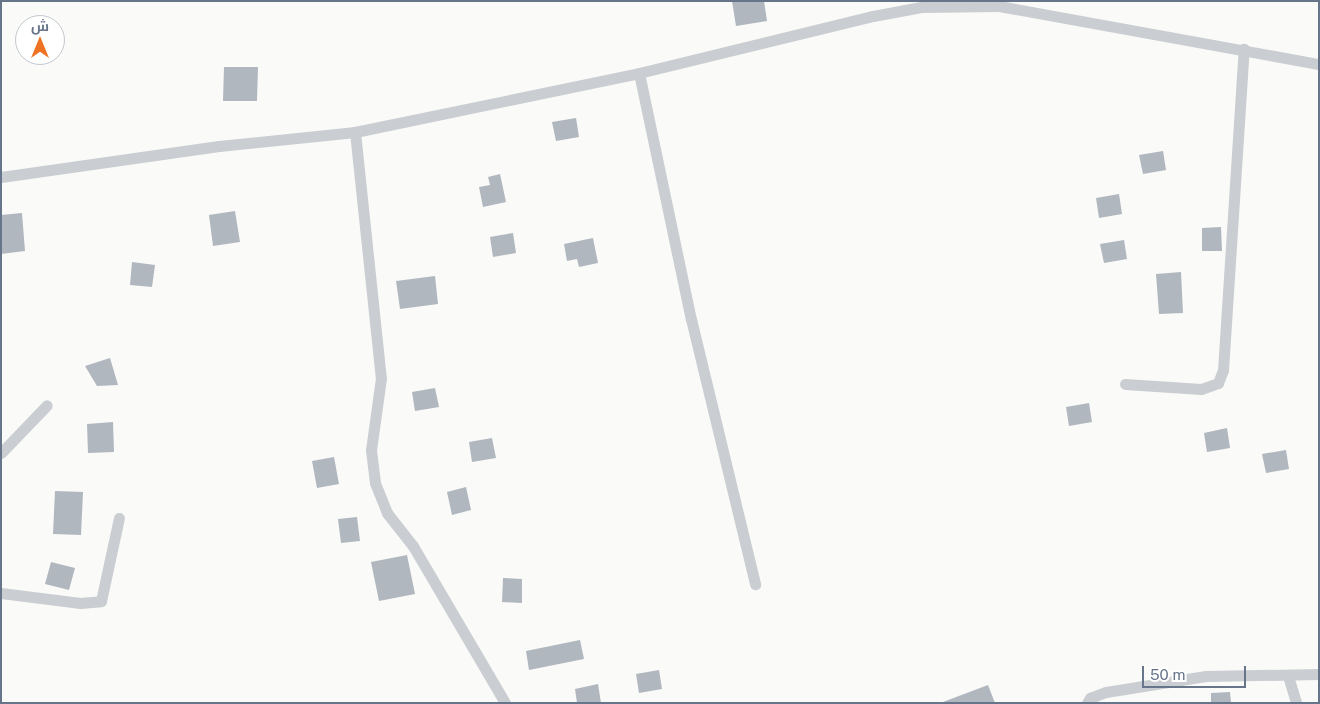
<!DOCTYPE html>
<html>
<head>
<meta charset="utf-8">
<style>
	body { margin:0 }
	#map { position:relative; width:1320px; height:704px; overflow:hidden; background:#fafaf8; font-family:"Public Sans",Cairo,sans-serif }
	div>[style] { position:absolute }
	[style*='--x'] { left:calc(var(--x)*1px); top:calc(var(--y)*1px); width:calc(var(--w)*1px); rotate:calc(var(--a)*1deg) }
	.building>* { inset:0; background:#b0b7bf }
	.minor>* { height:11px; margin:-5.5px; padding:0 5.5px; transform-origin:5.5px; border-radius:5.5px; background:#cacdd1 }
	span { translate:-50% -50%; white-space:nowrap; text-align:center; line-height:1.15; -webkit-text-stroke:5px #fff; paint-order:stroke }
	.frame { position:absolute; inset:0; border:2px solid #67758b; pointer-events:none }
	.north { position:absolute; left:15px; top:15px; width:50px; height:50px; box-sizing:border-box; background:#fff; border:1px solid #c2c8d1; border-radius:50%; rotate:0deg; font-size:14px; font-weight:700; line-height:20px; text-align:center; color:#67758b }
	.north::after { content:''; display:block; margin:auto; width:18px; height:22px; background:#ee7424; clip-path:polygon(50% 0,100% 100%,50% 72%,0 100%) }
	.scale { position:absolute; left:1142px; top:666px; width:104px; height:22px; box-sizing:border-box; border:2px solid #67758b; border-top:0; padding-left:6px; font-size:15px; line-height:18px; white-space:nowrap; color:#67758b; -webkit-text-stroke:4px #fff; paint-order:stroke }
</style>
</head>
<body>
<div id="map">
	<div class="building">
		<i style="clip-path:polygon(732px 1px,764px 1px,767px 21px,736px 26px)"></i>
		<i style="clip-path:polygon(224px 67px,258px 67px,257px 101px,223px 101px)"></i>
		<i style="clip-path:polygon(576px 118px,579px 137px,556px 141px,552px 122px)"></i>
		<i style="clip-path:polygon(1163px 151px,1166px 170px,1143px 174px,1139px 155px)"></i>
		<i style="clip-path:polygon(500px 174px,506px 202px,483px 207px,479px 187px,490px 185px,488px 177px)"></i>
		<i style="clip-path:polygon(1119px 194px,1122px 214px,1099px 218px,1096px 198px)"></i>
		<i style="clip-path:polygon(235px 211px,240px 242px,213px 246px,209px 215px)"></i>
		<i style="clip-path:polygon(22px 213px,25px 251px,1px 254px,1px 215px)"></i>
		<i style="clip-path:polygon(1221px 227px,1222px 251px,1202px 251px,1202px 228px)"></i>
		<i style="clip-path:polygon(513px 233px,516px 253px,493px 257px,490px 237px)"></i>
		<i style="clip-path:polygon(593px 238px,598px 263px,579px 267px,577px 259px,567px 261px,564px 244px)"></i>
		<i style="clip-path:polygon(1124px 240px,1127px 259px,1104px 263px,1100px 244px)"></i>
		<i style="clip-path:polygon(132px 262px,155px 265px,152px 287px,130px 285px)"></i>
		<i style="clip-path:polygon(1181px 272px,1183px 313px,1159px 314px,1156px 274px)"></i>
		<i style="clip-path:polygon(435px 276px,438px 304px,400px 309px,396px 281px)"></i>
		<i style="clip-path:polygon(110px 358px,118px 385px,97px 386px,85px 366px)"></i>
		<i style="clip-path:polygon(435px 388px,439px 407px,415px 411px,412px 392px)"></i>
		<i style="clip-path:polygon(1089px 403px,1092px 422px,1069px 426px,1066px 407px)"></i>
		<i style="clip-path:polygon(113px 422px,114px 452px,88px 453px,87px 424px)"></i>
		<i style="clip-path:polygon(1227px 428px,1230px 448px,1207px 452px,1204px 433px)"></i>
		<i style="clip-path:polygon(492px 438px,496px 458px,472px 462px,469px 442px)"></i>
		<i style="clip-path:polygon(1286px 450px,1289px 469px,1266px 473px,1262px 454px)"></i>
		<i style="clip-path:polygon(334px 457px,339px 484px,317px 488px,312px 461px)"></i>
		<i style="clip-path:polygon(466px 487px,471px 510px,452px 515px,447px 492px)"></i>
		<i style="clip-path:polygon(55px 491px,83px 492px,81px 535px,53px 534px)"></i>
		<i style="clip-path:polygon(357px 517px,360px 541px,341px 543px,338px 519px)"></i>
		<i style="clip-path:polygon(407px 555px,415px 594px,379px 601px,371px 562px)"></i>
		<i style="clip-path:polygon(51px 562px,75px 568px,69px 590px,45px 584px)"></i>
		<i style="clip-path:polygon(503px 578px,522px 579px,522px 603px,502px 602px)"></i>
		<i style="clip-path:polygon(580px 640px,584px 659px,529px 670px,526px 651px)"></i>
		<i style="clip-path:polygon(659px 670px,662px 689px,639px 693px,636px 674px)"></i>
		<i style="clip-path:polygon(598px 684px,601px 703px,577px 703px,575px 689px)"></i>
		<i style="clip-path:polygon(988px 685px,995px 703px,943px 703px,943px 702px)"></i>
		<i style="clip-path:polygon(1230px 692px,1231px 703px,1211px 703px,1211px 693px)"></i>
	</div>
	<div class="minor">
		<i style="--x:639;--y:73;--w:251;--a:78.1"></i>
		<i style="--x:691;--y:319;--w:273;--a:76.4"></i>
		<i style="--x:355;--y:132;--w:247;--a:84"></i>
		<i style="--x:381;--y:378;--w:73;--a:97.9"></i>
		<i style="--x:371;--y:450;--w:33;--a:83"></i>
		<i style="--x:375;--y:483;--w:32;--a:68"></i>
		<i style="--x:387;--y:513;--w:42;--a:51.8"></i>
		<i style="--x:413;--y:546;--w:182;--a:59.6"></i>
		<i style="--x:1;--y:177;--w:220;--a:-8.1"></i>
		<i style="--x:219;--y:146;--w:137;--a:-5.9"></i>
		<i style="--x:355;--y:132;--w:290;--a:-11.7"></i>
		<i style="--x:639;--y:73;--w:241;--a:-13.7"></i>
		<i style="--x:873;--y:16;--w:49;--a:-10.6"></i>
		<i style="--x:921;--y:7;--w:78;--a:-0.7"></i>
		<i style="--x:999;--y:6;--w:325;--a:10.3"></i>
		<i style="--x:1125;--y:384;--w:76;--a:3.8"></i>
		<i style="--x:1201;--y:389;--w:18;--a:-19"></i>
		<i style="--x:1218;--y:383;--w:14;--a:-69"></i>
		<i style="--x:1223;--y:370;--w:322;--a:-86.3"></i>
		<i style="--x:1;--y:453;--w:66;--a:-46.2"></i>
		<i style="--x:1;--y:593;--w:80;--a:7.2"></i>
		<i style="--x:80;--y:603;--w:21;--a:-5"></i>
		<i style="--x:101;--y:601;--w:85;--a:-77.8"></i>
		<i style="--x:1288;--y:676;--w:28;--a:73"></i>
		<i style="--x:1087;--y:703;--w:6;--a:-59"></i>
		<i style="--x:1090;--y:698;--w:17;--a:-21"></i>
		<i style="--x:1106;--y:692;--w:101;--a:-9.1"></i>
		<i style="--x:1206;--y:676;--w:113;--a:-1"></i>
	</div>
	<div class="frame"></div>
	<div class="north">ش</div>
	<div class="scale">50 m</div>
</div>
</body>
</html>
